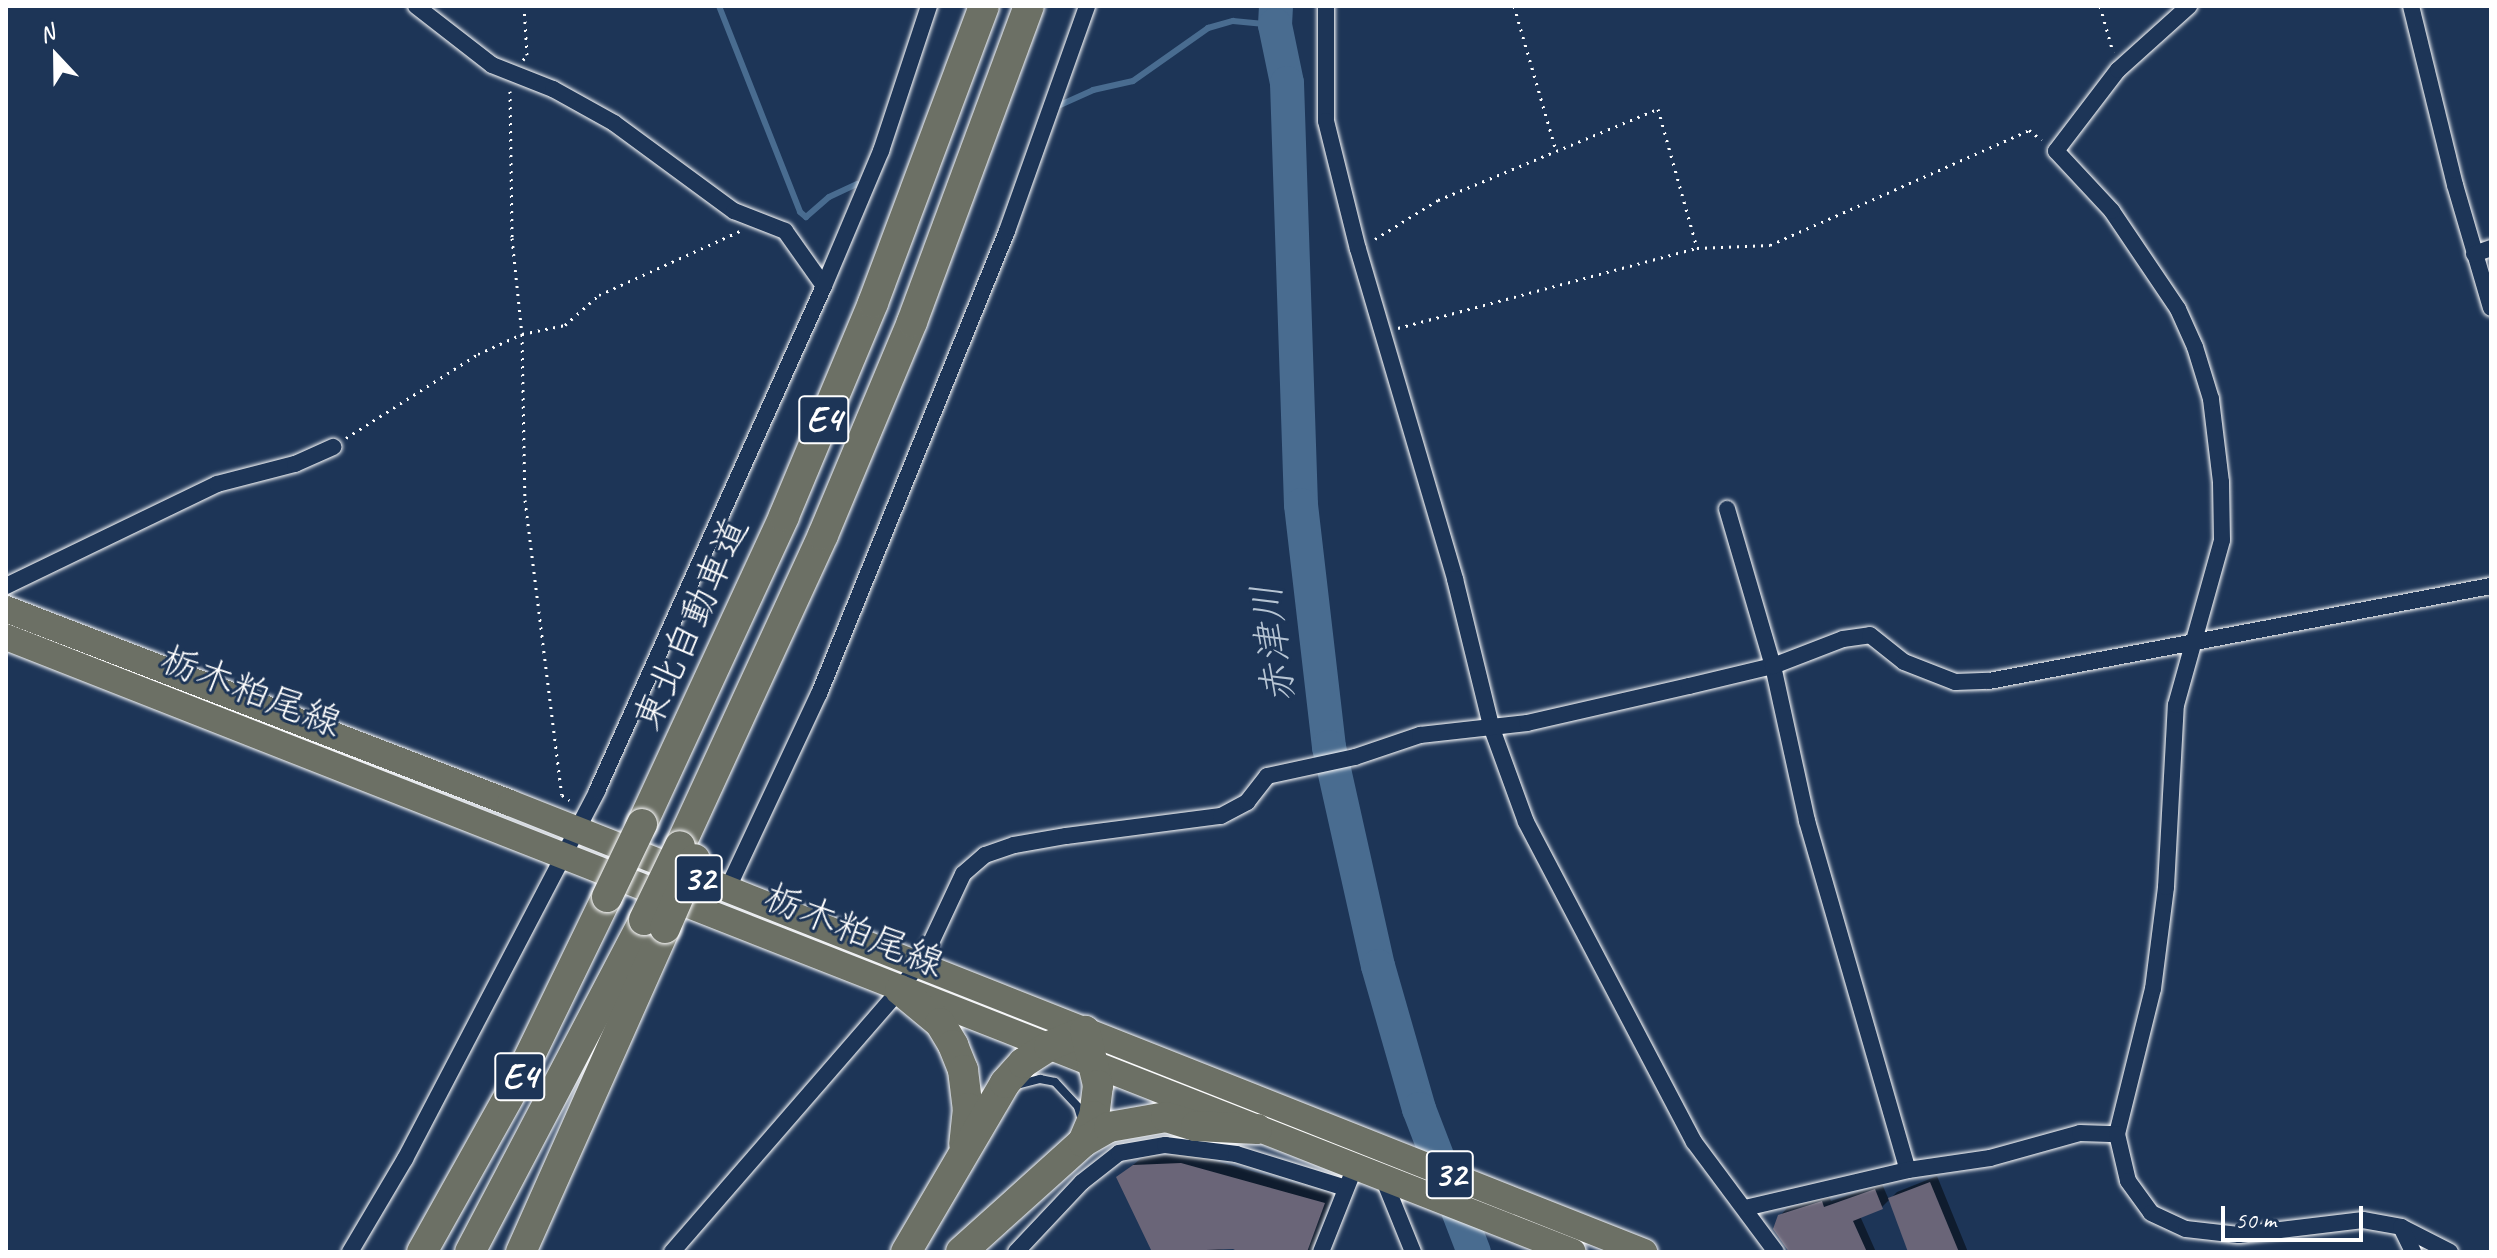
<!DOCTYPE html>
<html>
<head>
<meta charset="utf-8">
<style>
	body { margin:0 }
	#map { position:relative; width:2497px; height:1258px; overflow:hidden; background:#1d3557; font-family:Caveat,"Klee One",sans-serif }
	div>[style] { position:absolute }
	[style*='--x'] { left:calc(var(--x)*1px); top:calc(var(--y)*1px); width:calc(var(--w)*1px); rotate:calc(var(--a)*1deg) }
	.shadow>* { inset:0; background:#0007 }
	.stream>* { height:6px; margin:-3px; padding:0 3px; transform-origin:3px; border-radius:3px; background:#496c90 }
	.river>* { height:34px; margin:-17px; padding:0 17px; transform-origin:17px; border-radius:17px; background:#496c90 }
	.building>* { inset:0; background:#6a6578 }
	.path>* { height:3px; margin-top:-1.5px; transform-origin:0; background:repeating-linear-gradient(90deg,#fff 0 2px,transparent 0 8px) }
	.roads { filter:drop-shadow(0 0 2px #fff) drop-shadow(0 0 2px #fff) }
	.service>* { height:8px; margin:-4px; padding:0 4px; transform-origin:4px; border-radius:4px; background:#1d3557 }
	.minor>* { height:16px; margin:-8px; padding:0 8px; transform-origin:8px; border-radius:8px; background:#1d3557 }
	.primary>* { height:26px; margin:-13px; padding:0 13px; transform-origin:13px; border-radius:13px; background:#6c7065 }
	.motorway>* { height:30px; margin:-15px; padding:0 15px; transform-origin:15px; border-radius:15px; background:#6c7065 }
	.bridges { filter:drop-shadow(0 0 2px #fff) drop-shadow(0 0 2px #fff) }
	.motorway-bridge>* { height:30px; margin:-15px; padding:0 15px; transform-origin:15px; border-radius:15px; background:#6c7065 }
	span { translate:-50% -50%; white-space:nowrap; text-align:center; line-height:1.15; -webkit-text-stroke:6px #1d3557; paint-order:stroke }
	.shield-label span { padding:2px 6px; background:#1d3557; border:2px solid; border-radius:6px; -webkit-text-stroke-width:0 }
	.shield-label { font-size:36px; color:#fff; font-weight:700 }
	.street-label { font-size:38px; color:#fff }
	.water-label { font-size:40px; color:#b6c4d3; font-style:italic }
	.frame { position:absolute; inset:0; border:8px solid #fff; pointer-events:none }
	.north { position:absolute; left:16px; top:16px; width:80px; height:80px; -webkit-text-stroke:6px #1d3557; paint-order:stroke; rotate:338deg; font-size:22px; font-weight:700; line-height:32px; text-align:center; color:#fff }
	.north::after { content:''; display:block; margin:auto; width:28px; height:36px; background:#fff; clip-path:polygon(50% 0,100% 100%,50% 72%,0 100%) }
	.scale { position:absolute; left:2221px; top:1206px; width:142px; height:36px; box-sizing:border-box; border:4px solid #fff; border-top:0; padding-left:10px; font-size:24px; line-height:28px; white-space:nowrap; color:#fff; -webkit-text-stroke:6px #1d3557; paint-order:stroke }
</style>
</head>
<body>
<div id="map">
	<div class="shadow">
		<i style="clip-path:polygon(1191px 1154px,1333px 1194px,1311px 1252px,1243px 1252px,1233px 1247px,1209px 1252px,1154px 1252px,1118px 1177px,1144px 1156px)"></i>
		<i style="clip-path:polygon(1937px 1176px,1968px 1252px,1910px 1252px,1890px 1199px,1882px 1207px,1860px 1216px,1876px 1252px,1793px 1252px,1780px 1216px,1787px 1208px,1829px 1196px,1831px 1201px,1882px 1184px,1889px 1200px,1897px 1192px)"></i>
	</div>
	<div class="stream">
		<i style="--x:719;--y:6;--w:221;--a:68.5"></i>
		<i style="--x:800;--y:212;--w:8;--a:40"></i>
		<i style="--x:806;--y:217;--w:30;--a:-41"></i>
		<i style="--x:829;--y:197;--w:31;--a:-25"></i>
		<i style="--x:1060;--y:105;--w:36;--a:-24"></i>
		<i style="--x:1093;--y:90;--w:41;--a:-12.7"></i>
		<i style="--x:1133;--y:81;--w:92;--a:-35.2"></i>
		<i style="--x:1208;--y:28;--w:26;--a:-16"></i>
		<i style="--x:1233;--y:21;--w:42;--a:5.4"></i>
	</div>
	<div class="river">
		<i style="--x:1276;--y:6;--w:19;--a:93"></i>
		<i style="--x:1275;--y:25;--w:59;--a:78.3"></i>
		<i style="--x:1287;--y:83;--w:422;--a:88.1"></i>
		<i style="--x:1301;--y:505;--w:244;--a:83.4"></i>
		<i style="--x:1329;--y:747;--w:224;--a:77.4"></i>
		<i style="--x:1378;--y:966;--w:149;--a:74"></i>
		<i style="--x:1419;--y:1109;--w:153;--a:69"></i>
	</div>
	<div class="building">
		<i style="clip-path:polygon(1181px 1163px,1325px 1203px,1307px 1252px,1239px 1252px,1233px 1249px,1152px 1252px,1116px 1177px,1133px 1165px)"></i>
		<i style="clip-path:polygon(1930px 1182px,1959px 1252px,1908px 1252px,1888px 1198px)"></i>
		<i style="clip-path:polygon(1875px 1189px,1883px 1209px,1853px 1221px,1867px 1252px,1789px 1252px,1773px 1229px,1778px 1215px,1822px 1201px,1824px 1207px)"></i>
	</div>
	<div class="path">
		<i style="--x:1514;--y:6;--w:151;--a:73.8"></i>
		<i style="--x:2100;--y:6;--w:48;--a:74.2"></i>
		<i style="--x:523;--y:60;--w:6;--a:-51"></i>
		<i style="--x:527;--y:55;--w:49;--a:-93.5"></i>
		<i style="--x:510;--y:91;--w:147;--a:89.2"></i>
		<i style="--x:512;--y:238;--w:97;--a:84.1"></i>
		<i style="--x:522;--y:334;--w:44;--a:-11.8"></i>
		<i style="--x:565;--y:325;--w:45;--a:-41.4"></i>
		<i style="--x:599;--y:295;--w:155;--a:-24.4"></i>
		<i style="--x:1375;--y:239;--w:74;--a:-31.8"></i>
		<i style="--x:1438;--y:200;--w:238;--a:-22.5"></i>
		<i style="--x:1658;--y:109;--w:144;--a:74.3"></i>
		<i style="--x:1697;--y:248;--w:73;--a:-2.4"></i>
		<i style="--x:1770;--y:245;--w:283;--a:-23.9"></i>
		<i style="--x:2029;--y:130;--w:16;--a:38"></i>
		<i style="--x:1398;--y:328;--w:309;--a:-15"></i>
		<i style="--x:346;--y:438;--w:156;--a:-32.5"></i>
		<i style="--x:478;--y:354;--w:48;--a:-24.4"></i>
		<i style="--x:522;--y:334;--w:166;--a:89"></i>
		<i style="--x:525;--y:500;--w:297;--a:82.9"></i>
		<i style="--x:562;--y:795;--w:9;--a:36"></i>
	</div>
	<div class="roads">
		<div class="service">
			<i style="--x:1017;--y:1085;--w:24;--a:-15"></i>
			<i style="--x:1040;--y:1079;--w:15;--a:11"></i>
			<i style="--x:1055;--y:1082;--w:34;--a:47"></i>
			<i style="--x:1078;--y:1107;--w:14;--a:73"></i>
		</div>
		<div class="minor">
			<i style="--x:416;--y:6;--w:96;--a:37.8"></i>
			<i style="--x:492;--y:65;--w:66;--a:21.5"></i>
			<i style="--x:553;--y:89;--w:70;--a:29.1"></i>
			<i style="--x:614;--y:123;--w:149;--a:36.3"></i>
			<i style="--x:734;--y:211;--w:55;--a:21.4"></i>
			<i style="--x:785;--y:231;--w:67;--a:54.7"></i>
			<i style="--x:1326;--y:6;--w:115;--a:90"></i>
			<i style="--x:1326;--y:121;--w:132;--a:76"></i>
			<i style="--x:1358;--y:249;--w:344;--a:73.6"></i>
			<i style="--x:1455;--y:579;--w:151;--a:76.2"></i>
			<i style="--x:1491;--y:726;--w:102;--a:70"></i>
			<i style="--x:1526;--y:822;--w:361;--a:62.3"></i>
			<i style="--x:1694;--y:1142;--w:137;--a:53.3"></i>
			<i style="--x:2411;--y:6;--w:184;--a:76.2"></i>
			<i style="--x:2455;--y:185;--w:128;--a:73.7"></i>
			<i style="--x:2474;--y:254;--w:18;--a:-19"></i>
			<i style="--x:1727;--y:509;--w:164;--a:73.7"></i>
			<i style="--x:1773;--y:666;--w:159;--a:77.6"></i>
			<i style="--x:1807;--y:821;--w:363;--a:73.9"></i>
			<i style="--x:6;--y:586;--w:234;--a:-25.8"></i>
			<i style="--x:217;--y:484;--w:81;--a:-14.4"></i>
			<i style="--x:295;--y:464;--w:42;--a:-24.1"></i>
			<i style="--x:727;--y:890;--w:217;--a:-64.9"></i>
			<i style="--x:819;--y:694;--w:500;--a:-67.9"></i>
			<i style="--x:1007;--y:231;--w:239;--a:-70.4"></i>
			<i style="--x:2117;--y:1134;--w:149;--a:-76.1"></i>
			<i style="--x:2153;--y:989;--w:103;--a:-82.7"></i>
			<i style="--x:2166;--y:887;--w:182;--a:-86.9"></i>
			<i style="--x:2176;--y:705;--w:171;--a:-74.4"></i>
			<i style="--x:2222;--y:540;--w:58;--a:-91"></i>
			<i style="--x:2221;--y:482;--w:84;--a:-96.9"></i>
			<i style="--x:2211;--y:399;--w:54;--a:-107.1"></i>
			<i style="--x:2195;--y:347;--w:42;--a:-114.1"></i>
			<i style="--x:2178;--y:309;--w:118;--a:-124"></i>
			<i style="--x:2112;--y:211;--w:82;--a:-133"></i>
			<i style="--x:2056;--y:151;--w:102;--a:-52.6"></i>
			<i style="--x:2118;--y:70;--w:96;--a:-42"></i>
			<i style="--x:1383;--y:1178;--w:80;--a:67.9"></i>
			<i style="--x:1745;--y:1208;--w:167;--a:-13.1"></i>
			<i style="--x:1908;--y:1170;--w:83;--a:-8.3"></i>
			<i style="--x:1990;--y:1158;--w:93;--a:-15.5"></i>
			<i style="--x:2080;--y:1133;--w:37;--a:2"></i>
			<i style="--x:2117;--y:1134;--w:48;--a:76.8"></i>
			<i style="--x:2128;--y:1181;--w:39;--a:54"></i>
			<i style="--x:2151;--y:1213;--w:38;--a:25"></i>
			<i style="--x:2186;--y:1229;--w:53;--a:6.5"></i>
			<i style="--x:2239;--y:1235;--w:125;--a:-6.9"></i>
			<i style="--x:2363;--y:1220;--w:39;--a:10"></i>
			<i style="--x:2401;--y:1227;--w:55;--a:27"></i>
			<i style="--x:2401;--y:1227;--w:28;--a:64"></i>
			<i style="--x:350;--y:1252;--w:108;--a:-59.4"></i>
			<i style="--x:405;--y:1159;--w:415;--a:-62.4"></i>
			<i style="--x:597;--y:791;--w:554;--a:-65.8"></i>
			<i style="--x:824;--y:286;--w:147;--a:-67.1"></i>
			<i style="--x:881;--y:151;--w:153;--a:-71.7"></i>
			<i style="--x:672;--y:1252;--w:347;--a:-49"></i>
			<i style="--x:900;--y:990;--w:47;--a:-55.3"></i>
			<i style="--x:927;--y:951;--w:85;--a:-64.9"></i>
			<i style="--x:963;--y:874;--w:29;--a:-41"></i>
			<i style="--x:985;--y:855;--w:31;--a:-19"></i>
			<i style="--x:1014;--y:845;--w:53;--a:-9.8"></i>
			<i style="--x:1066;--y:836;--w:156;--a:-7.4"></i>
			<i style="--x:1221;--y:816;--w:30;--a:-28"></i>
			<i style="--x:1247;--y:802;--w:33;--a:-52"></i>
			<i style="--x:1267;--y:776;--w:90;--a:-12.2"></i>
			<i style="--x:1355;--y:757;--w:69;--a:-18.7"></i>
			<i style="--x:1420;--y:735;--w:108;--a:-6.4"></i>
			<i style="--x:1527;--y:723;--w:166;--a:-12.9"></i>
			<i style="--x:1689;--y:686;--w:86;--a:-13.4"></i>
			<i style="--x:1773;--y:666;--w:75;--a:-21.1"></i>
			<i style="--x:1843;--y:639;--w:27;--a:-8"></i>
			<i style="--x:1870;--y:635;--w:43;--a:38.5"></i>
			<i style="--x:1904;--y:662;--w:55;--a:21.4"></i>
			<i style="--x:1955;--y:682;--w:34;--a:-2"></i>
			<i style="--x:1989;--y:681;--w:511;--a:-10.72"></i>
			<i style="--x:1016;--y:1252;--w:96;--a:-46.7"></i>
			<i style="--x:1082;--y:1182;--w:47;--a:-38.1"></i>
			<i style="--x:1119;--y:1153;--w:47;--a:-9.9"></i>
			<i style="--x:1165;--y:1145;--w:72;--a:7.2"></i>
			<i style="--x:1236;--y:1154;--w:115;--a:17.2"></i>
			<i style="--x:1321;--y:1252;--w:79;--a:-68.3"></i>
		</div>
		<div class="primary">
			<i style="--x:6;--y:609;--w:540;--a:21.05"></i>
			<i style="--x:510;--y:803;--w:1220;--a:21.6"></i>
			<i style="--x:6;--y:637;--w:1683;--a:21.43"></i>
		</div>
		<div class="motorway">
			<i style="--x:642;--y:824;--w:339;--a:-65.2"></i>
			<i style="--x:784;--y:516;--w:231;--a:-67.3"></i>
			<i style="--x:873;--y:303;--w:317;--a:-69.5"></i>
			<i style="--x:680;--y:846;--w:342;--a:-65.3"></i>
			<i style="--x:823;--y:535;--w:231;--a:-67.3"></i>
			<i style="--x:912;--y:322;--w:337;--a:-69.7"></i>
			<i style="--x:900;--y:990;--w:52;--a:39.5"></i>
			<i style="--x:940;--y:1023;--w:26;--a:59"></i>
			<i style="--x:953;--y:1045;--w:27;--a:68"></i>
			<i style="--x:963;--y:1070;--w:38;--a:83"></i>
			<i style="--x:968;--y:1108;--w:36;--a:96"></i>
			<i style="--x:422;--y:1252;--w:197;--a:-60.8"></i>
			<i style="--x:518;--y:1080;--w:203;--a:-64.1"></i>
			<i style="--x:470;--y:1252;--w:375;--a:-62.3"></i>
			<i style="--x:521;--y:1252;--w:355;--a:-66"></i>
			<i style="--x:906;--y:1252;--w:196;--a:-59.6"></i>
			<i style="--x:1005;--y:1083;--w:27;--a:-48"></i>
			<i style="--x:1023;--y:1063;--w:31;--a:-33"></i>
			<i style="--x:1049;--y:1046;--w:39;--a:-23"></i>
			<i style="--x:1085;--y:1031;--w:56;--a:76.5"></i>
			<i style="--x:1098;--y:1085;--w:31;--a:97"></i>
			<i style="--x:1094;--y:1116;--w:28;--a:113"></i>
			<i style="--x:961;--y:1252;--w:164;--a:-42"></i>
			<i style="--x:1083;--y:1142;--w:30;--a:-30"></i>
			<i style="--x:1109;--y:1127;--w:58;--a:-10"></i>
			<i style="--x:1166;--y:1117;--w:31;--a:17"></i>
			<i style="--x:1196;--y:1126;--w:61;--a:2.8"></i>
		</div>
	</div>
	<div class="bridges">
		<div class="motorway-bridge">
			<i style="--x:607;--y:897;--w:81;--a:-64.4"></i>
			<i style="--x:644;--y:920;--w:82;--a:-64.1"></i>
			<i style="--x:665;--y:928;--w:75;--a:-66.5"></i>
		</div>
	</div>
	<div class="shield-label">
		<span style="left:824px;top:420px">E4</span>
		<span style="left:699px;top:879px">32</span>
		<span style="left:520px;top:1077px">E4</span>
		<span style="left:1450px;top:1175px">32</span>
	</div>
	<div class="street-label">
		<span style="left:691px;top:624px;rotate:-66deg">東北自動車道</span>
		<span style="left:251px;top:691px;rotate:21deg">栃木粕尾線</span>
		<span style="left:854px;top:930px;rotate:22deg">栃木粕尾線</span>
	</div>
	<div class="water-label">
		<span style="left:1273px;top:644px;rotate:-97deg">赤津川</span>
	</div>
	<div class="frame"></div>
	<div class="north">N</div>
	<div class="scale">50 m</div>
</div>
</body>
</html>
